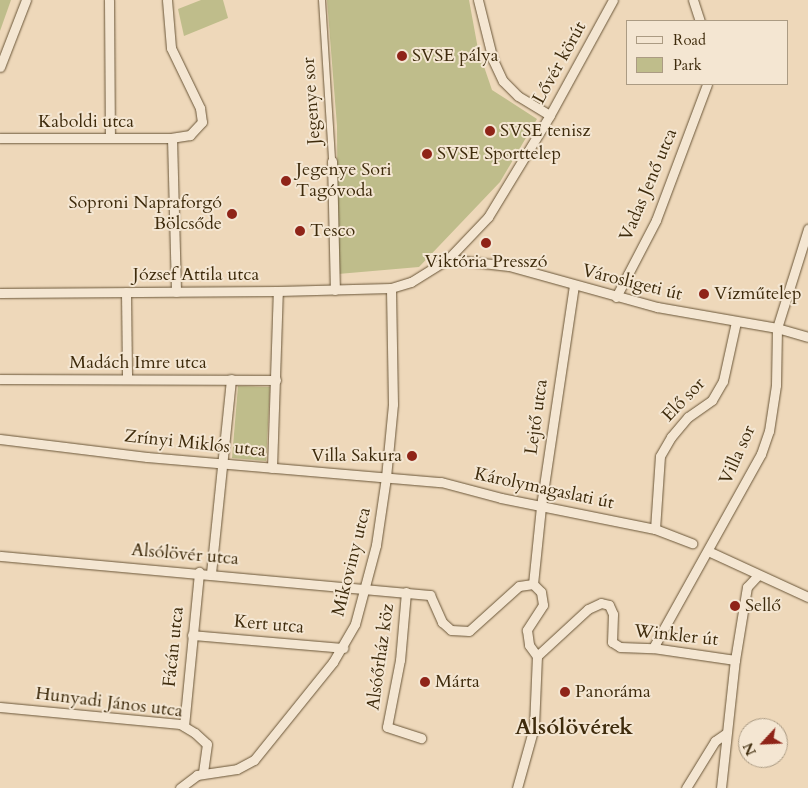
<!DOCTYPE html>
<html>
<head>
<meta charset="utf-8">
<style>
	body { margin:0 }
	#map { position:relative; width:808px; height:788px; overflow:hidden; background:#eed8ba; font-family:Cardo,serif }
	div>[style] { position:absolute }
	[style*='--x'] { left:calc(var(--x)*1px); top:calc(var(--y)*1px); width:calc(var(--w)*1px); rotate:calc(var(--a)*1deg) }
	.green>* { inset:0; background:#bfbd8b }
	.roads { filter:drop-shadow(0 0 1px #6a5638) drop-shadow(0 0 1px #6a5638) }
	.pedestrian>* { height:6px; margin:-3px; padding:0 3px; transform-origin:3px; border-radius:3px; background:#f4e6d2 }
	.minor>* { height:9px; margin:-4.5px; padding:0 4.5px; transform-origin:4.5px; border-radius:4.5px; background:#f4e6d2 }
	.dots>* { width:14px; height:14px; translate:-50% -50%; box-sizing:border-box; border:2px solid #f4e6d2; border-radius:50% }
	span { translate:-50% -50%; white-space:nowrap; text-align:center; line-height:1.15; -webkit-text-stroke:4px #f4e6d2; paint-order:stroke }
	.poi-label { font-size:18px; color:#3e2b0c }
	.left { translate:0 -50%; text-align:left }
	.right { translate:-100% -50%; text-align:right }
	.street-label { font-size:18px; color:#3e2b0c }
	.district-label { font-size:22px; color:#3e2b0c; font-weight:700 }
	.legend { position:absolute; left:626px; top:20px; width:162px; height:65px; box-sizing:border-box; background:#f4e6d2; border:1px solid #ab9b83; margin:0; padding:6px 9px; list-style:none; font-size:15px; color:#3e2b0c }
	.legend li { display:flex; align-items:center; gap:10px; height:25px }
	.legend b { width:25px; border:1px solid #ab9b83 }
	.north { position:absolute; left:738px; top:718px; width:50px; height:50px; box-sizing:border-box; background:#f4e6d2; border:1px solid #ab9b83; border-radius:50%; rotate:245deg; font-size:14px; font-weight:700; line-height:20px; text-align:center; color:#3e2b0c }
	.north::after { content:''; display:block; margin:auto; width:18px; height:22px; background:#8f2418; clip-path:polygon(50% 0,100% 100%,50% 72%,0 100%) }
</style>
</head>
<body>
<div id="map">
	<div class="green">
		<i style="clip-path:polygon(0 0,11px 0,0 31px)"></i>
		<i style="clip-path:polygon(201px 0,223px 0,228px 18px,184px 36px,178px 9px)"></i>
		<i style="clip-path:polygon(327px 0,469px 0,478px 49px,492px 90px,537px 119px,500px 182px,419px 267px,338px 274px,337px 126px)"></i>
		<i style="clip-path:polygon(238px 386px,270px 387px,266px 461px,232px 458px)"></i>
	</div>
	<div class="roads">
		<div class="pedestrian">
			<i style="--x:322;--y:0;--w:161;--a:86.4"></i>
		</div>
		<div class="minor">
			<i style="--x:109;--y:0;--w:138;--a:89.6"></i>
			<i style="--x:167;--y:0;--w:48;--a:85.2"></i>
			<i style="--x:171;--y:48;--w:67;--a:64.2"></i>
			<i style="--x:200;--y:108;--w:14;--a:82"></i>
			<i style="--x:202;--y:122;--w:18;--a:133"></i>
			<i style="--x:190;--y:135;--w:18;--a:171"></i>
			<i style="--x:172;--y:138;--w:154;--a:88.5"></i>
			<i style="--x:478;--y:0;--w:62;--a:76"></i>
			<i style="--x:493;--y:60;--w:23;--a:65"></i>
			<i style="--x:503;--y:81;--w:21;--a:45"></i>
			<i style="--x:518;--y:96;--w:37;--a:31"></i>
			<i style="--x:693;--y:0;--w:22;--a:72"></i>
			<i style="--x:0;--y:67;--w:72;--a:-68.8"></i>
			<i style="--x:0;--y:138;--w:172;--a:0"></i>
			<i style="--x:332;--y:161;--w:129;--a:88.7"></i>
			<i style="--x:448;--y:259;--w:61;--a:6.5"></i>
			<i style="--x:509;--y:266;--w:154;--a:15.5"></i>
			<i style="--x:657;--y:307;--w:122;--a:9.9"></i>
			<i style="--x:777;--y:328;--w:32;--a:16"></i>
			<i style="--x:126;--y:292;--w:87;--a:89.3"></i>
			<i style="--x:0;--y:293;--w:278;--a:-0.4"></i>
			<i style="--x:278;--y:291;--w:113;--a:-1.5"></i>
			<i style="--x:391;--y:288;--w:21;--a:-17"></i>
			<i style="--x:411;--y:282;--w:44;--a:-31.9"></i>
			<i style="--x:448;--y:259;--w:58;--a:-46.4"></i>
			<i style="--x:488;--y:217;--w:119;--a:-58.7"></i>
			<i style="--x:550;--y:115;--w:131;--a:-61.3"></i>
			<i style="--x:616;--y:297;--w:87;--a:-62.5"></i>
			<i style="--x:656;--y:220;--w:145;--a:-69.4"></i>
			<i style="--x:0;--y:379;--w:276;--a:0.2"></i>
			<i style="--x:0;--y:439;--w:148;--a:7"></i>
			<i style="--x:147;--y:457;--w:295;--a:4.9"></i>
			<i style="--x:441;--y:482;--w:62;--a:14.9"></i>
			<i style="--x:501;--y:498;--w:157;--a:11.4"></i>
			<i style="--x:655;--y:529;--w:40;--a:21"></i>
			<i style="--x:272;--y:468;--w:177;--a:-88.1"></i>
			<i style="--x:655;--y:529;--w:73;--a:-86.1"></i>
			<i style="--x:660;--y:456;--w:22;--a:-60"></i>
			<i style="--x:671;--y:437;--w:26;--a:-50"></i>
			<i style="--x:688;--y:417;--w:29;--a:-35"></i>
			<i style="--x:712;--y:400;--w:22;--a:-60"></i>
			<i style="--x:723;--y:381;--w:60;--a:-77.6"></i>
			<i style="--x:708;--y:551;--w:110;--a:24.7"></i>
			<i style="--x:0;--y:556;--w:432;--a:5.2"></i>
			<i style="--x:430;--y:595;--w:30;--a:66"></i>
			<i style="--x:442;--y:622;--w:12;--a:42"></i>
			<i style="--x:451;--y:630;--w:18;--a:3"></i>
			<i style="--x:469;--y:631;--w:67;--a:-42"></i>
			<i style="--x:519;--y:586;--w:14;--a:-8"></i>
			<i style="--x:533;--y:584;--w:11;--a:45"></i>
			<i style="--x:541;--y:592;--w:13;--a:81"></i>
			<i style="--x:543;--y:605;--w:30;--a:123"></i>
			<i style="--x:527;--y:630;--w:15;--a:82"></i>
			<i style="--x:529;--y:645;--w:14;--a:54"></i>
			<i style="--x:537;--y:656;--w:69;--a:-42.7"></i>
			<i style="--x:588;--y:609;--w:14;--a:-25"></i>
			<i style="--x:601;--y:603;--w:8;--a:14"></i>
			<i style="--x:609;--y:605;--w:10;--a:66"></i>
			<i style="--x:613;--y:614;--w:28;--a:92"></i>
			<i style="--x:612;--y:642;--w:9;--a:32"></i>
			<i style="--x:620;--y:647;--w:33;--a:2"></i>
			<i style="--x:653;--y:648;--w:83;--a:8.3"></i>
			<i style="--x:211;--y:573;--w:195;--a:-84.1"></i>
			<i style="--x:533;--y:584;--w:78;--a:-84.1"></i>
			<i style="--x:541;--y:506;--w:222;--a:-81.5"></i>
			<i style="--x:406;--y:592;--w:68;--a:95"></i>
			<i style="--x:400;--y:660;--w:68;--a:101"></i>
			<i style="--x:387;--y:727;--w:36;--a:18"></i>
			<i style="--x:192;--y:635;--w:152;--a:4.9"></i>
			<i style="--x:653;--y:648;--w:222;--a:-60.9"></i>
			<i style="--x:761;--y:454;--w:24;--a:-71"></i>
			<i style="--x:769;--y:431;--w:47;--a:-81.3"></i>
			<i style="--x:776;--y:385;--w:57;--a:-89"></i>
			<i style="--x:777;--y:328;--w:104;--a:-72.6"></i>
			<i style="--x:0;--y:707;--w:181;--a:5.4"></i>
			<i style="--x:180;--y:724;--w:17;--a:31"></i>
			<i style="--x:195;--y:733;--w:16;--a:43"></i>
			<i style="--x:207;--y:744;--w:29;--a:98"></i>
			<i style="--x:184;--y:726;--w:155;--a:-84.4"></i>
			<i style="--x:180;--y:788;--w:21;--a:-37"></i>
			<i style="--x:197;--y:775;--w:40;--a:-8.5"></i>
			<i style="--x:237;--y:769;--w:19;--a:-28"></i>
			<i style="--x:254;--y:760;--w:126;--a:-51.1"></i>
			<i style="--x:333;--y:662;--w:44;--a:-59.9"></i>
			<i style="--x:355;--y:624;--w:82;--a:-75.1"></i>
			<i style="--x:376;--y:545;--w:69;--a:-81.6"></i>
			<i style="--x:386;--y:477;--w:73;--a:-84.5"></i>
			<i style="--x:393;--y:404;--w:116;--a:-91"></i>
			<i style="--x:517;--y:788;--w:63;--a:-74.4"></i>
			<i style="--x:534;--y:727;--w:71;--a:-87.6"></i>
			<i style="--x:686;--y:788;--w:55;--a:-58.3"></i>
			<i style="--x:715;--y:741;--w:12;--a:-35"></i>
			<i style="--x:721;--y:788;--w:129;--a:-83.8"></i>
			<i style="--x:735;--y:660;--w:74;--a:-80.7"></i>
			<i style="--x:747;--y:587;--w:16;--a:-47"></i>
		</div>
	</div>
	<div class="dots">
		<i style="left:402px;top:56px;background:#8f2418"></i>
		<i style="left:490px;top:131px;background:#8f2418"></i>
		<i style="left:427px;top:154px;background:#8f2418"></i>
		<i style="left:286px;top:181px;background:#8f2418"></i>
		<i style="left:232px;top:214px;background:#8f2418"></i>
		<i style="left:300px;top:231px;background:#8f2418"></i>
		<i style="left:486px;top:243px;background:#8f2418"></i>
		<i style="left:704px;top:294px;background:#8f2418"></i>
		<i style="left:412px;top:456px;background:#8f2418"></i>
		<i style="left:735px;top:606px;background:#8f2418"></i>
		<i style="left:425px;top:682px;background:#8f2418"></i>
		<i style="left:565px;top:692px;background:#8f2418"></i>
	</div>
	<div class="poi-label">
		<span class="left" style="left:412px;top:56px">SVSE pálya</span>
		<span class="left" style="left:500px;top:131px">SVSE tenisz</span>
		<span class="left" style="left:437px;top:154px">SVSE Sporttelep</span>
		<span class="left" style="left:296px;top:181px">Jegenye Sori<br>Tagóvoda</span>
		<span class="right" style="left:222px;top:214px">Soproni Napraforgó<br>Bölcsőde</span>
		<span class="left" style="left:310px;top:231px">Tesco</span>
		<span style="left:486px;top:262px">Viktória Presszó</span>
		<span class="left" style="left:714px;top:294px">Vízműtelep</span>
		<span class="right" style="left:402px;top:456px">Villa Sakura</span>
		<span class="left" style="left:745px;top:606px">Sellő</span>
		<span class="left" style="left:435px;top:682px">Márta</span>
		<span class="left" style="left:575px;top:692px">Panoráma</span>
	</div>
	<div class="street-label">
		<span style="left:560px;top:63px;rotate:-61deg">Lővér körút</span>
		<span style="left:312px;top:101px;rotate:-94deg">Jegenye sor</span>
		<span style="left:86px;top:122px">Kaboldi utca</span>
		<span style="left:649px;top:185px;rotate:-67deg">Vadas Jenő utca</span>
		<span style="left:196px;top:275px">József Attila utca</span>
		<span style="left:632px;top:283px;rotate:14deg">Városligeti út</span>
		<span style="left:138px;top:363px">Madách Imre utca</span>
		<span style="left:684px;top:400px;rotate:-46deg">Elő sor</span>
		<span style="left:537px;top:417px;rotate:-82deg">Lejtő utca</span>
		<span style="left:195px;top:444px;rotate:6deg">Zrínyi Miklós utca</span>
		<span style="left:738px;top:455px;rotate:-66deg">Villa sor</span>
		<span style="left:544px;top:489px;rotate:12deg">Károlymagaslati út</span>
		<span style="left:185px;top:555px;rotate:5deg">Alsólövér utca</span>
		<span style="left:352px;top:562px;rotate:-76deg">Mikoviny utca</span>
		<span style="left:269px;top:625px;rotate:5deg">Kert utca</span>
		<span style="left:676px;top:636px;rotate:6deg">Winkler út</span>
		<span style="left:174px;top:647px;rotate:-84deg">Fácán utca</span>
		<span style="left:381px;top:657px;rotate:-82deg">Alsóőrház köz</span>
		<span style="left:109px;top:703px;rotate:7deg">Hunyadi János utca</span>
	</div>
	<div class="district-label">
		<span style="left:574px;top:728px">Alsólövérek</span>
	</div>
	<ul class="legend">
	<li><b style="height:6px;background:#f4e6d2"></b>Road</li>
	<li><b style="height:14px;background:#bfbd8b"></b>Park</li>
	</ul>
	<div class="north">N</div>
</div>
</body>
</html>
